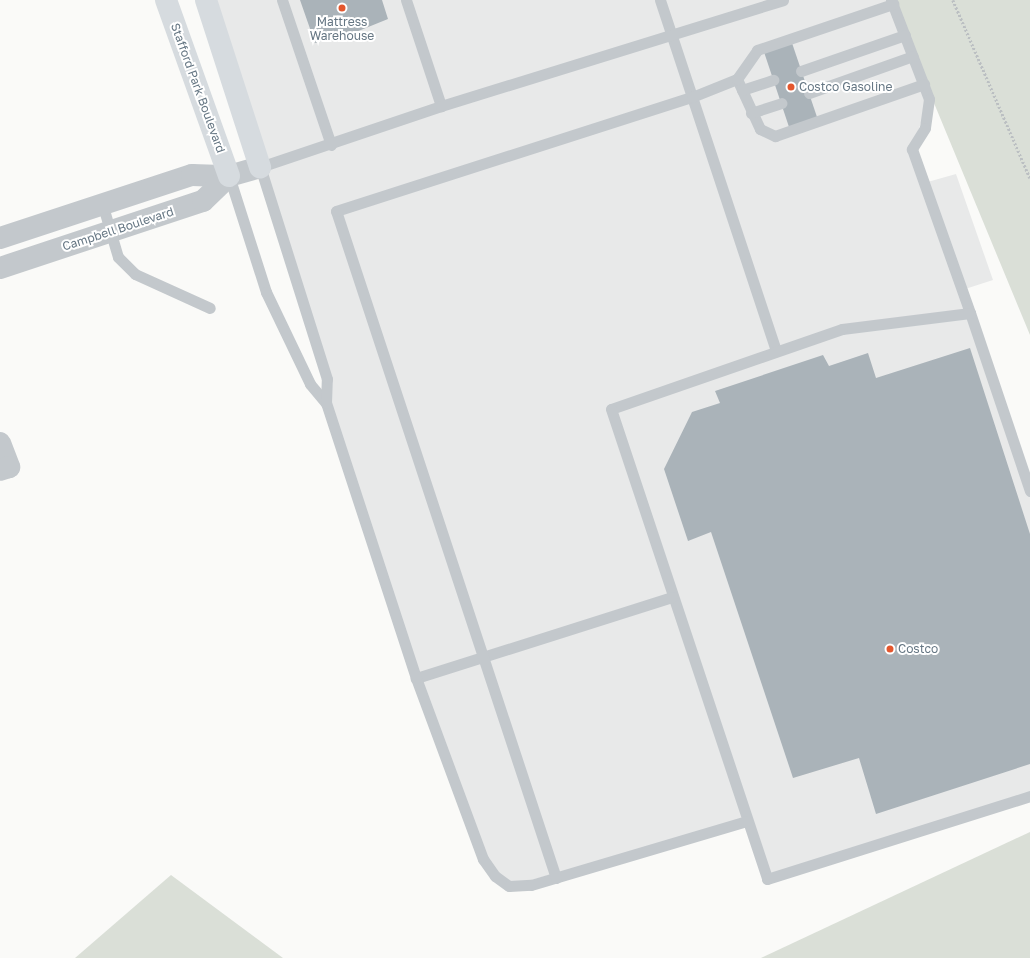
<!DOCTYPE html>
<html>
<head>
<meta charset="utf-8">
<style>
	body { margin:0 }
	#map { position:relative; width:1030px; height:958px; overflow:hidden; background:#fafaf8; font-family:"Golos Text",sans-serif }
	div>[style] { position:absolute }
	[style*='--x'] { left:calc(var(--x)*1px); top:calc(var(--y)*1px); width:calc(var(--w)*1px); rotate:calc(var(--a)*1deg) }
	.built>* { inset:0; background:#e8e9e9 }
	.green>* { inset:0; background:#dadfd7 }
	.building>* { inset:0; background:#aab3b9 }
	.path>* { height:2.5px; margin-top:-1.25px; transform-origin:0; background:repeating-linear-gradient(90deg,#bbbfc2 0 2px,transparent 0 4px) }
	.lane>* { height:11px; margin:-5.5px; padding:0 5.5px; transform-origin:5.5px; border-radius:5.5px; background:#c3c8cc }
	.street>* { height:22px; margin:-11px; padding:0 11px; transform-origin:11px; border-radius:11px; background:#c3c8cc }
	.secondary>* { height:22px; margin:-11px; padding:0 11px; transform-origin:11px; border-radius:11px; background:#d6dbdf }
	.dots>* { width:11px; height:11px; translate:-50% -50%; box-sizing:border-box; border:2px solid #fff; border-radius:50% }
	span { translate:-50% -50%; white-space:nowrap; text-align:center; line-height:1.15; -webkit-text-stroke:4px #fff; paint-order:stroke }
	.poi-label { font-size:12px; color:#657683 }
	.left { translate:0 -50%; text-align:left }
	.street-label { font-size:12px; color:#657683 }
</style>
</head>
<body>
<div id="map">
	<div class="built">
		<i style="clip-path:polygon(206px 0,891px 0,929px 99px,912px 149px,924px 183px,956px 174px,993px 280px,962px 290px,1030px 491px,1030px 796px,767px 879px,747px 821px,509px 886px,483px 859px,326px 403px,327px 379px)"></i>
	</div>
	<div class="green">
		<i style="clip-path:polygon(891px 0,1030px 0,1030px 335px,893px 4px)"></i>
		<i style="clip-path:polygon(1030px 832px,1030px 958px,761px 958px)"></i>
		<i style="clip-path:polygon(171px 875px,283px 958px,75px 958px)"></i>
	</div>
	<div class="building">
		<i style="clip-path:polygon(300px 0,382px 0,388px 19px,346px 36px,345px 33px,315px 43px)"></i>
		<i style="clip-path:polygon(792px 43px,818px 120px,790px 130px,764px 52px)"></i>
		<i style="clip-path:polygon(970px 348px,1030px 534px,1030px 764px,876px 814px,859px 758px,793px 778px,711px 532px,688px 541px,664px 469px,692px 412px,720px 403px,715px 391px,823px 355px,829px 366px,868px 353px,876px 378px)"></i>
	</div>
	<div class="path">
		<i style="--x:953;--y:0;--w:194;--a:66.6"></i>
	</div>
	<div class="lane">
		<i style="--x:282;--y:0;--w:153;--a:71.3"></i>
		<i style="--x:406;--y:0;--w:112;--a:71.7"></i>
		<i style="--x:660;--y:0;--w:370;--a:71.7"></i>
		<i style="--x:891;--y:0;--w:106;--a:69"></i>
		<i style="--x:929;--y:99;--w:29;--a:98"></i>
		<i style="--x:925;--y:128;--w:25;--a:122"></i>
		<i style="--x:912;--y:149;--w:174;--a:70.5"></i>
		<i style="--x:801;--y:71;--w:110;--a:-19.1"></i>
		<i style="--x:737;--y:79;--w:55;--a:65.3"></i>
		<i style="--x:760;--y:129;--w:17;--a:25"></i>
		<i style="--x:775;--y:136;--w:158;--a:-19.2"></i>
		<i style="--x:742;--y:90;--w:33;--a:-18"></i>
		<i style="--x:809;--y:93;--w:110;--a:-19.6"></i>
		<i style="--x:751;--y:113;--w:32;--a:-18"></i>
		<i style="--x:229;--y:176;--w:122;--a:72.3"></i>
		<i style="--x:266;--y:292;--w:102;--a:64.4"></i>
		<i style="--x:310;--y:384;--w:25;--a:50"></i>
		<i style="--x:102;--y:203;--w:56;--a:73.5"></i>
		<i style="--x:118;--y:257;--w:24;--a:45"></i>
		<i style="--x:135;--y:274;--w:82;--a:24.4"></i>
		<i style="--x:1030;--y:491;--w:188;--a:-108.6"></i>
		<i style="--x:970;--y:313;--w:129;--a:172.9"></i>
		<i style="--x:842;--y:329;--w:244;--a:160.9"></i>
		<i style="--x:611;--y:409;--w:495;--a:71.6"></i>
		<i style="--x:767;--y:879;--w:276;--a:-17.5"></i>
		<i style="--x:672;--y:597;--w:269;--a:162.4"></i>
		<i style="--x:416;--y:678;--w:193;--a:69.7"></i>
		<i style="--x:483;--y:859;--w:21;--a:55"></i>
		<i style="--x:495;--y:876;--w:17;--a:36"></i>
		<i style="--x:509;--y:886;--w:22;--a:-3"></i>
		<i style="--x:531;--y:885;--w:225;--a:-16.5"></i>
		<i style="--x:416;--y:678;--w:289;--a:-108.1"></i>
		<i style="--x:326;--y:403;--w:24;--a:-88"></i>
		<i style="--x:327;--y:379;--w:222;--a:-107.5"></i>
		<i style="--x:260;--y:167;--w:191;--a:-18.6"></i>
		<i style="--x:441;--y:106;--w:358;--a:-17.2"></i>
		<i style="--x:556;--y:878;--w:702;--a:-108.25"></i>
		<i style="--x:336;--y:211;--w:374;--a:-17.8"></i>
		<i style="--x:692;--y:97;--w:48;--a:-21.8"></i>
		<i style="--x:737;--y:79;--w:35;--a:-55"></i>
		<i style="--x:757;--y:50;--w:144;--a:-18.7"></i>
	</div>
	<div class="street">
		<i style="--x:0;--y:238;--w:202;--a:-18.2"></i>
		<i style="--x:192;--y:175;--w:37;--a:2"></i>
		<i style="--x:229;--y:176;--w:32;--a:-16"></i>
		<i style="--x:0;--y:268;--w:214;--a:-18.3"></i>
		<i style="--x:203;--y:201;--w:36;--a:-44"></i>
		<i style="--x:0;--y:443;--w:26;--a:69"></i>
		<i style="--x:9;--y:467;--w:9;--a:162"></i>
	</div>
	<div class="secondary">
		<i style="--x:166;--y:0;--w:187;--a:70.3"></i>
		<i style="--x:206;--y:0;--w:176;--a:72.1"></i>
	</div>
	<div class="dots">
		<i style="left:342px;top:8px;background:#e4572e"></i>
		<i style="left:791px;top:87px;background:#e4572e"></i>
		<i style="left:890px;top:649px;background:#e4572e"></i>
	</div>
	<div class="poi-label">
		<span style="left:342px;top:29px">Mattress<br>Warehouse</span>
		<span class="left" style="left:799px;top:87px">Costco Gasoline</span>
		<span class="left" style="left:898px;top:649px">Costco</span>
	</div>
	<div class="street-label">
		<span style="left:198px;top:88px;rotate:70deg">Stafford Park Boulevard</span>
		<span style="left:118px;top:229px;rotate:-18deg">Campbell Boulevard</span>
	</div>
</div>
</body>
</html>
